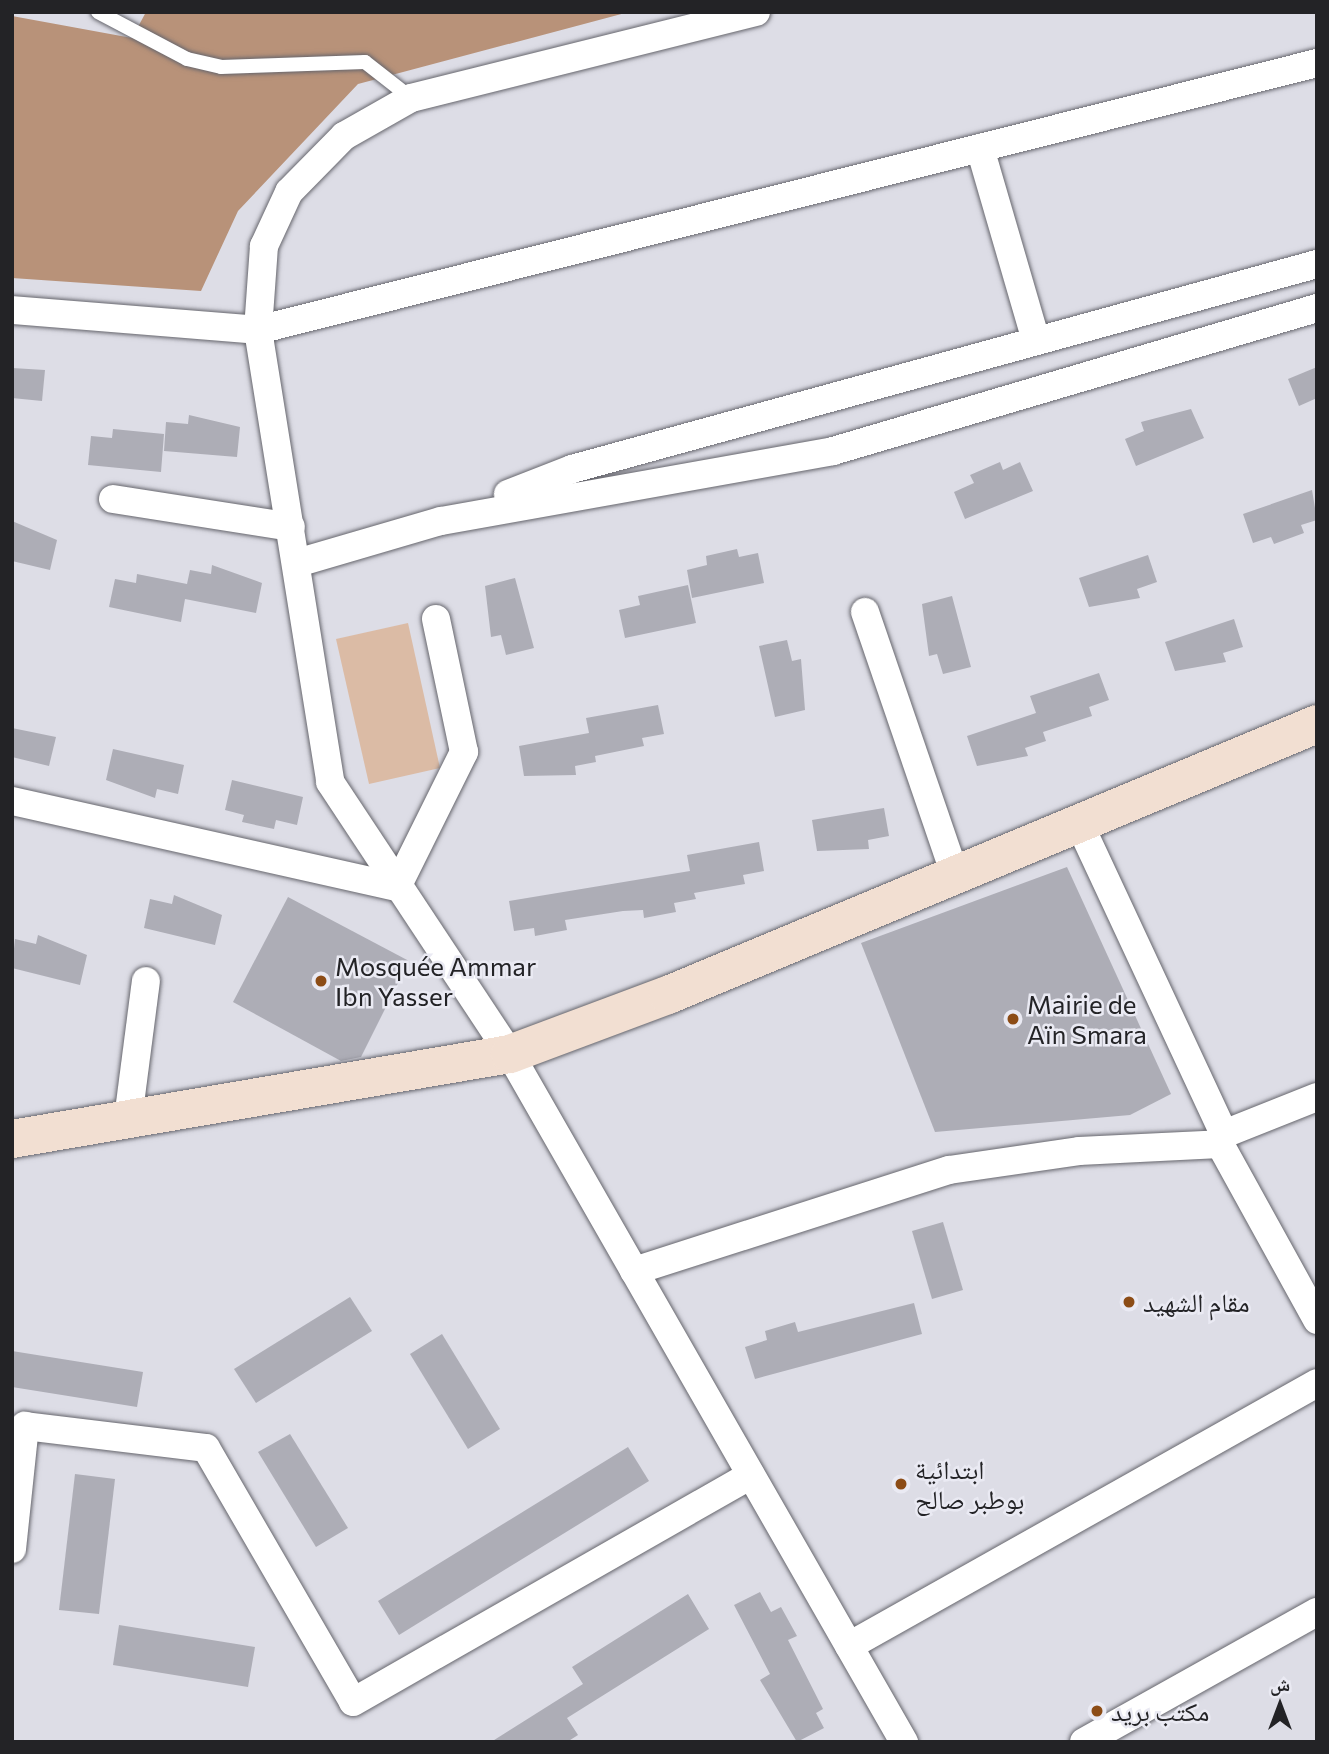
<!DOCTYPE html>
<html>
<head>
<meta charset="utf-8">
<style>
	body { margin:0 }
	#map { position:relative; width:1329px; height:1754px; overflow:hidden; background:#dddde6; font-family:Commissioner,"Noto Naskh Arabic",sans-serif }
	div>[style] { position:absolute }
	[style*='--x'] { left:calc(var(--x)*1px); top:calc(var(--y)*1px); width:calc(var(--w)*1px); rotate:calc(var(--a)*1deg) }
	.green>* { inset:0; background:#dbbba5 }
	.forest>* { inset:0; background:#b89279 }
	.building>* { inset:0; background:#adadb6 }
	.roads { filter:drop-shadow(0 0 2px #66666d) drop-shadow(0 0 2px #66666d) }
	.lane>* { height:14px; margin:-7px; padding:0 7px; transform-origin:7px; border-radius:7px; background:#fff }
	.street>* { height:28px; margin:-14px; padding:0 14px; transform-origin:14px; border-radius:14px; background:#fff }
	.secondary>* { height:38px; margin:-19px; padding:0 19px; transform-origin:19px; border-radius:19px; background:#f2dfd2 }
	.dots>* { width:19px; height:19px; translate:-50% -50%; box-sizing:border-box; border:4px solid #eaeaf3; border-radius:50% }
	span { translate:-50% -50%; white-space:nowrap; text-align:center; line-height:1.15; -webkit-text-stroke:5px #eaeaf3; paint-order:stroke }
	.poi-label { font-size:26px; color:#232326 }
	.left { translate:0 -50%; text-align:left }
	.frame { position:absolute; inset:0; border:14px solid #232326; pointer-events:none }
	.north { position:absolute; left:1245px; top:1670px; width:70px; height:70px; -webkit-text-stroke:5px #eaeaf3; paint-order:stroke; rotate:0deg; font-size:19px; font-weight:700; line-height:28px; text-align:center; color:#232326 }
	.north::after { content:''; display:block; margin:auto; width:24px; height:32px; background:#232326; clip-path:polygon(50% 0,100% 100%,50% 72%,0 100%) }
</style>
</head>
<body>
<div id="map">
	<div class="green">
		<i style="clip-path:polygon(408px 623px,440px 768px,369px 784px,336px 639px)"></i>
	</div>
	<div class="forest">
		<i style="clip-path:polygon(146px 12px,629px 12px,358px 84px,238px 211px,201px 291px,12px 278px,12px 16px,132px 38px)"></i>
	</div>
	<div class="building">
		<i style="clip-path:polygon(1317px 367px,1317px 398px,1299px 406px,1288px 379px)"></i>
		<i style="clip-path:polygon(12px 368px,45px 370px,42px 401px,12px 398px)"></i>
		<i style="clip-path:polygon(1191px 409px,1204px 438px,1136px 466px,1125px 439px,1144px 431px,1141px 422px)"></i>
		<i style="clip-path:polygon(189px 415px,240px 427px,237px 457px,164px 451px,166px 422px,188px 424px)"></i>
		<i style="clip-path:polygon(113px 429px,164px 434px,161px 472px,88px 465px,91px 436px,112px 438px)"></i>
		<i style="clip-path:polygon(1000px 462px,1003px 470px,1020px 462px,1033px 491px,965px 519px,954px 492px,974px 483px,970px 475px)"></i>
		<i style="clip-path:polygon(1312px 490px,1317px 520px,1301px 525px,1304px 533px,1274px 544px,1271px 537px,1253px 543px,1243px 514px)"></i>
		<i style="clip-path:polygon(12px 521px,57px 540px,50px 570px,12px 561px)"></i>
		<i style="clip-path:polygon(737px 549px,739px 557px,758px 553px,764px 583px,692px 598px,687px 570px,707px 565px,706px 556px)"></i>
		<i style="clip-path:polygon(1148px 555px,1157px 582px,1137px 589px,1140px 598px,1089px 607px,1079px 578px)"></i>
		<i style="clip-path:polygon(212px 565px,262px 583px,256px 613px,185px 599px,181px 622px,109px 607px,115px 579px,136px 583px,137px 574px,187px 584px,190px 570px,211px 574px)"></i>
		<i style="clip-path:polygon(515px 578px,534px 648px,506px 655px,501px 635px,491px 637px,485px 586px)"></i>
		<i style="clip-path:polygon(688px 585px,696px 623px,625px 638px,619px 610px,640px 605px,638px 596px)"></i>
		<i style="clip-path:polygon(952px 596px,971px 667px,943px 674px,937px 654px,929px 656px,922px 604px)"></i>
		<i style="clip-path:polygon(1234px 619px,1243px 647px,1223px 653px,1226px 662px,1175px 671px,1165px 642px)"></i>
		<i style="clip-path:polygon(787px 640px,792px 661px,801px 659px,805px 710px,775px 717px,759px 646px)"></i>
		<i style="clip-path:polygon(1099px 673px,1109px 700px,1089px 707px,1092px 716px,1043px 732px,1046px 741px,1025px 748px,1028px 756px,977px 766px,967px 736px,1036px 713px,1030px 696px)"></i>
		<i style="clip-path:polygon(658px 705px,664px 734px,642px 738px,644px 746px,595px 756px,596px 762px,575px 766px,576px 775px,524px 776px,519px 746px,589px 733px,586px 718px)"></i>
		<i style="clip-path:polygon(12px 728px,56px 737px,49px 766px,12px 757px)"></i>
		<i style="clip-path:polygon(113px 749px,184px 765px,178px 794px,157px 789px,155px 798px,106px 780px)"></i>
		<i style="clip-path:polygon(232px 780px,303px 797px,297px 825px,276px 820px,274px 829px,242px 822px,244px 815px,225px 810px)"></i>
		<i style="clip-path:polygon(884px 808px,889px 836px,868px 840px,869px 849px,817px 851px,812px 820px)"></i>
		<i style="clip-path:polygon(759px 842px,764px 871px,743px 875px,745px 884px,694px 893px,696px 899px,674px 903px,676px 912px,644px 918px,643px 910px,623px 911px,565px 920px,567px 930px,535px 936px,534px 928px,514px 931px,509px 901px,690px 871px,687px 855px)"></i>
		<i style="clip-path:polygon(1067px 867px,1171px 1094px,1130px 1115px,935px 1132px,861px 943px)"></i>
		<i style="clip-path:polygon(174px 895px,222px 915px,215px 945px,144px 928px,150px 899px,172px 904px)"></i>
		<i style="clip-path:polygon(288px 897px,409px 961px,361px 1057px,341px 1061px,233px 1002px)"></i>
		<i style="clip-path:polygon(38px 935px,87px 955px,80px 985px,12px 968px,15px 939px,36px 944px)"></i>
		<i style="clip-path:polygon(943px 1222px,963px 1290px,932px 1299px,912px 1231px)"></i>
		<i style="clip-path:polygon(350px 1297px,372px 1331px,256px 1403px,234px 1369px)"></i>
		<i style="clip-path:polygon(914px 1303px,922px 1334px,755px 1379px,745px 1347px,767px 1340px,765px 1331px,795px 1322px,798px 1332px)"></i>
		<i style="clip-path:polygon(442px 1334px,500px 1429px,468px 1449px,410px 1354px)"></i>
		<i style="clip-path:polygon(12px 1351px,143px 1372px,137px 1407px,12px 1387px)"></i>
		<i style="clip-path:polygon(290px 1434px,348px 1528px,316px 1547px,258px 1452px)"></i>
		<i style="clip-path:polygon(628px 1447px,649px 1481px,399px 1635px,378px 1601px)"></i>
		<i style="clip-path:polygon(75px 1474px,115px 1479px,99px 1614px,59px 1610px)"></i>
		<i style="clip-path:polygon(760px 1592px,771px 1612px,781px 1607px,797px 1636px,788px 1640px,823px 1709px,816px 1713px,824px 1728px,797px 1742px,760px 1680px,770px 1674px,734px 1605px)"></i>
		<i style="clip-path:polygon(688px 1594px,709px 1629px,567px 1718px,578px 1735px,567px 1742px,491px 1742px,583px 1684px,572px 1667px)"></i>
		<i style="clip-path:polygon(119px 1625px,255px 1647px,248px 1687px,113px 1665px)"></i>
	</div>
	<div class="roads">
		<div class="lane">
			<i style="--x:98;--y:12;--w:101;--a:27.8"></i>
			<i style="--x:187;--y:59;--w:35;--a:13"></i>
			<i style="--x:221;--y:67;--w:144;--a:-2"></i>
			<i style="--x:365;--y:62;--w:58;--a:38"></i>
		</div>
		<div class="street">
			<i style="--x:756;--y:12;--w:356;--a:166"></i>
			<i style="--x:411;--y:98;--w:77;--a:150.4"></i>
			<i style="--x:344;--y:136;--w:78;--a:134.5"></i>
			<i style="--x:289;--y:192;--w:60;--a:114.8"></i>
			<i style="--x:264;--y:246;--w:84;--a:94.1"></i>
			<i style="--x:258;--y:330;--w:458;--a:80.9"></i>
			<i style="--x:330;--y:782;--w:326;--a:56.5"></i>
			<i style="--x:510;--y:1054;--w:793;--a:60.2"></i>
			<i style="--x:980;--y:148;--w:201;--a:73.8"></i>
			<i style="--x:12;--y:310;--w:247;--a:4.6"></i>
			<i style="--x:258;--y:330;--w:1092;--a:-14.15"></i>
			<i style="--x:508;--y:494;--w:69;--a:-21.3"></i>
			<i style="--x:572;--y:469;--w:773;--a:-15.39"></i>
			<i style="--x:113;--y:499;--w:180;--a:8.9"></i>
			<i style="--x:297;--y:563;--w:150;--a:-16.3"></i>
			<i style="--x:441;--y:521;--w:398;--a:-10.1"></i>
			<i style="--x:833;--y:451;--w:505;--a:-16.46"></i>
			<i style="--x:865;--y:612;--w:278;--a:71.1"></i>
			<i style="--x:12;--y:801;--w:394;--a:12.6"></i>
			<i style="--x:397;--y:887;--w:151;--a:-63.6"></i>
			<i style="--x:464;--y:752;--w:136;--a:-101.9"></i>
			<i style="--x:1079;--y:823;--w:343;--a:65"></i>
			<i style="--x:1224;--y:1134;--w:11;--a:112"></i>
			<i style="--x:1220;--y:1144;--w:201;--a:61.1"></i>
			<i style="--x:128;--y:1119;--w:139;--a:-82.6"></i>
			<i style="--x:1224;--y:1134;--w:100;--a:-21.7"></i>
			<i style="--x:634;--y:1271;--w:331;--a:-17.8"></i>
			<i style="--x:949;--y:1170;--w:131;--a:-8.3"></i>
			<i style="--x:1079;--y:1151;--w:141;--a:-2.8"></i>
			<i style="--x:12;--y:1549;--w:124;--a:-84"></i>
			<i style="--x:25;--y:1426;--w:182;--a:6.9"></i>
			<i style="--x:206;--y:1448;--w:293;--a:59.9"></i>
			<i style="--x:353;--y:1702;--w:458;--a:-29.7"></i>
			<i style="--x:849;--y:1646;--w:537;--a:-29.33"></i>
			<i style="--x:1084;--y:1742;--w:267;--a:-29.2"></i>
		</div>
		<div class="secondary">
			<i style="--x:12;--y:1139;--w:505;--a:-9.69"></i>
			<i style="--x:510;--y:1054;--w:169;--a:-20.5"></i>
			<i style="--x:668;--y:995;--w:703;--a:-22.66"></i>
		</div>
	</div>
	<div class="dots">
		<i style="left:321px;top:981px;background:#8c4c16"></i>
		<i style="left:1013px;top:1019px;background:#8c4c16"></i>
		<i style="left:1129px;top:1302px;background:#8c4c16"></i>
		<i style="left:901px;top:1484px;background:#8c4c16"></i>
		<i style="left:1097px;top:1711px;background:#8c4c16"></i>
	</div>
	<div class="poi-label">
		<span class="left" style="left:335px;top:981px">Mosquée Ammar<br>Ibn Yasser</span>
		<span class="left" style="left:1027px;top:1019px">Mairie de<br>Aïn Smara</span>
		<span class="left" style="left:1143px;top:1302px">مقام الشهيد</span>
		<span class="left" style="left:915px;top:1484px">ابتدائية<br>بوطبر صالح</span>
		<span class="left" style="left:1111px;top:1711px">مكتب بريد</span>
	</div>
	<div class="frame"></div>
	<div class="north">ش</div>
</div>
</body>
</html>
